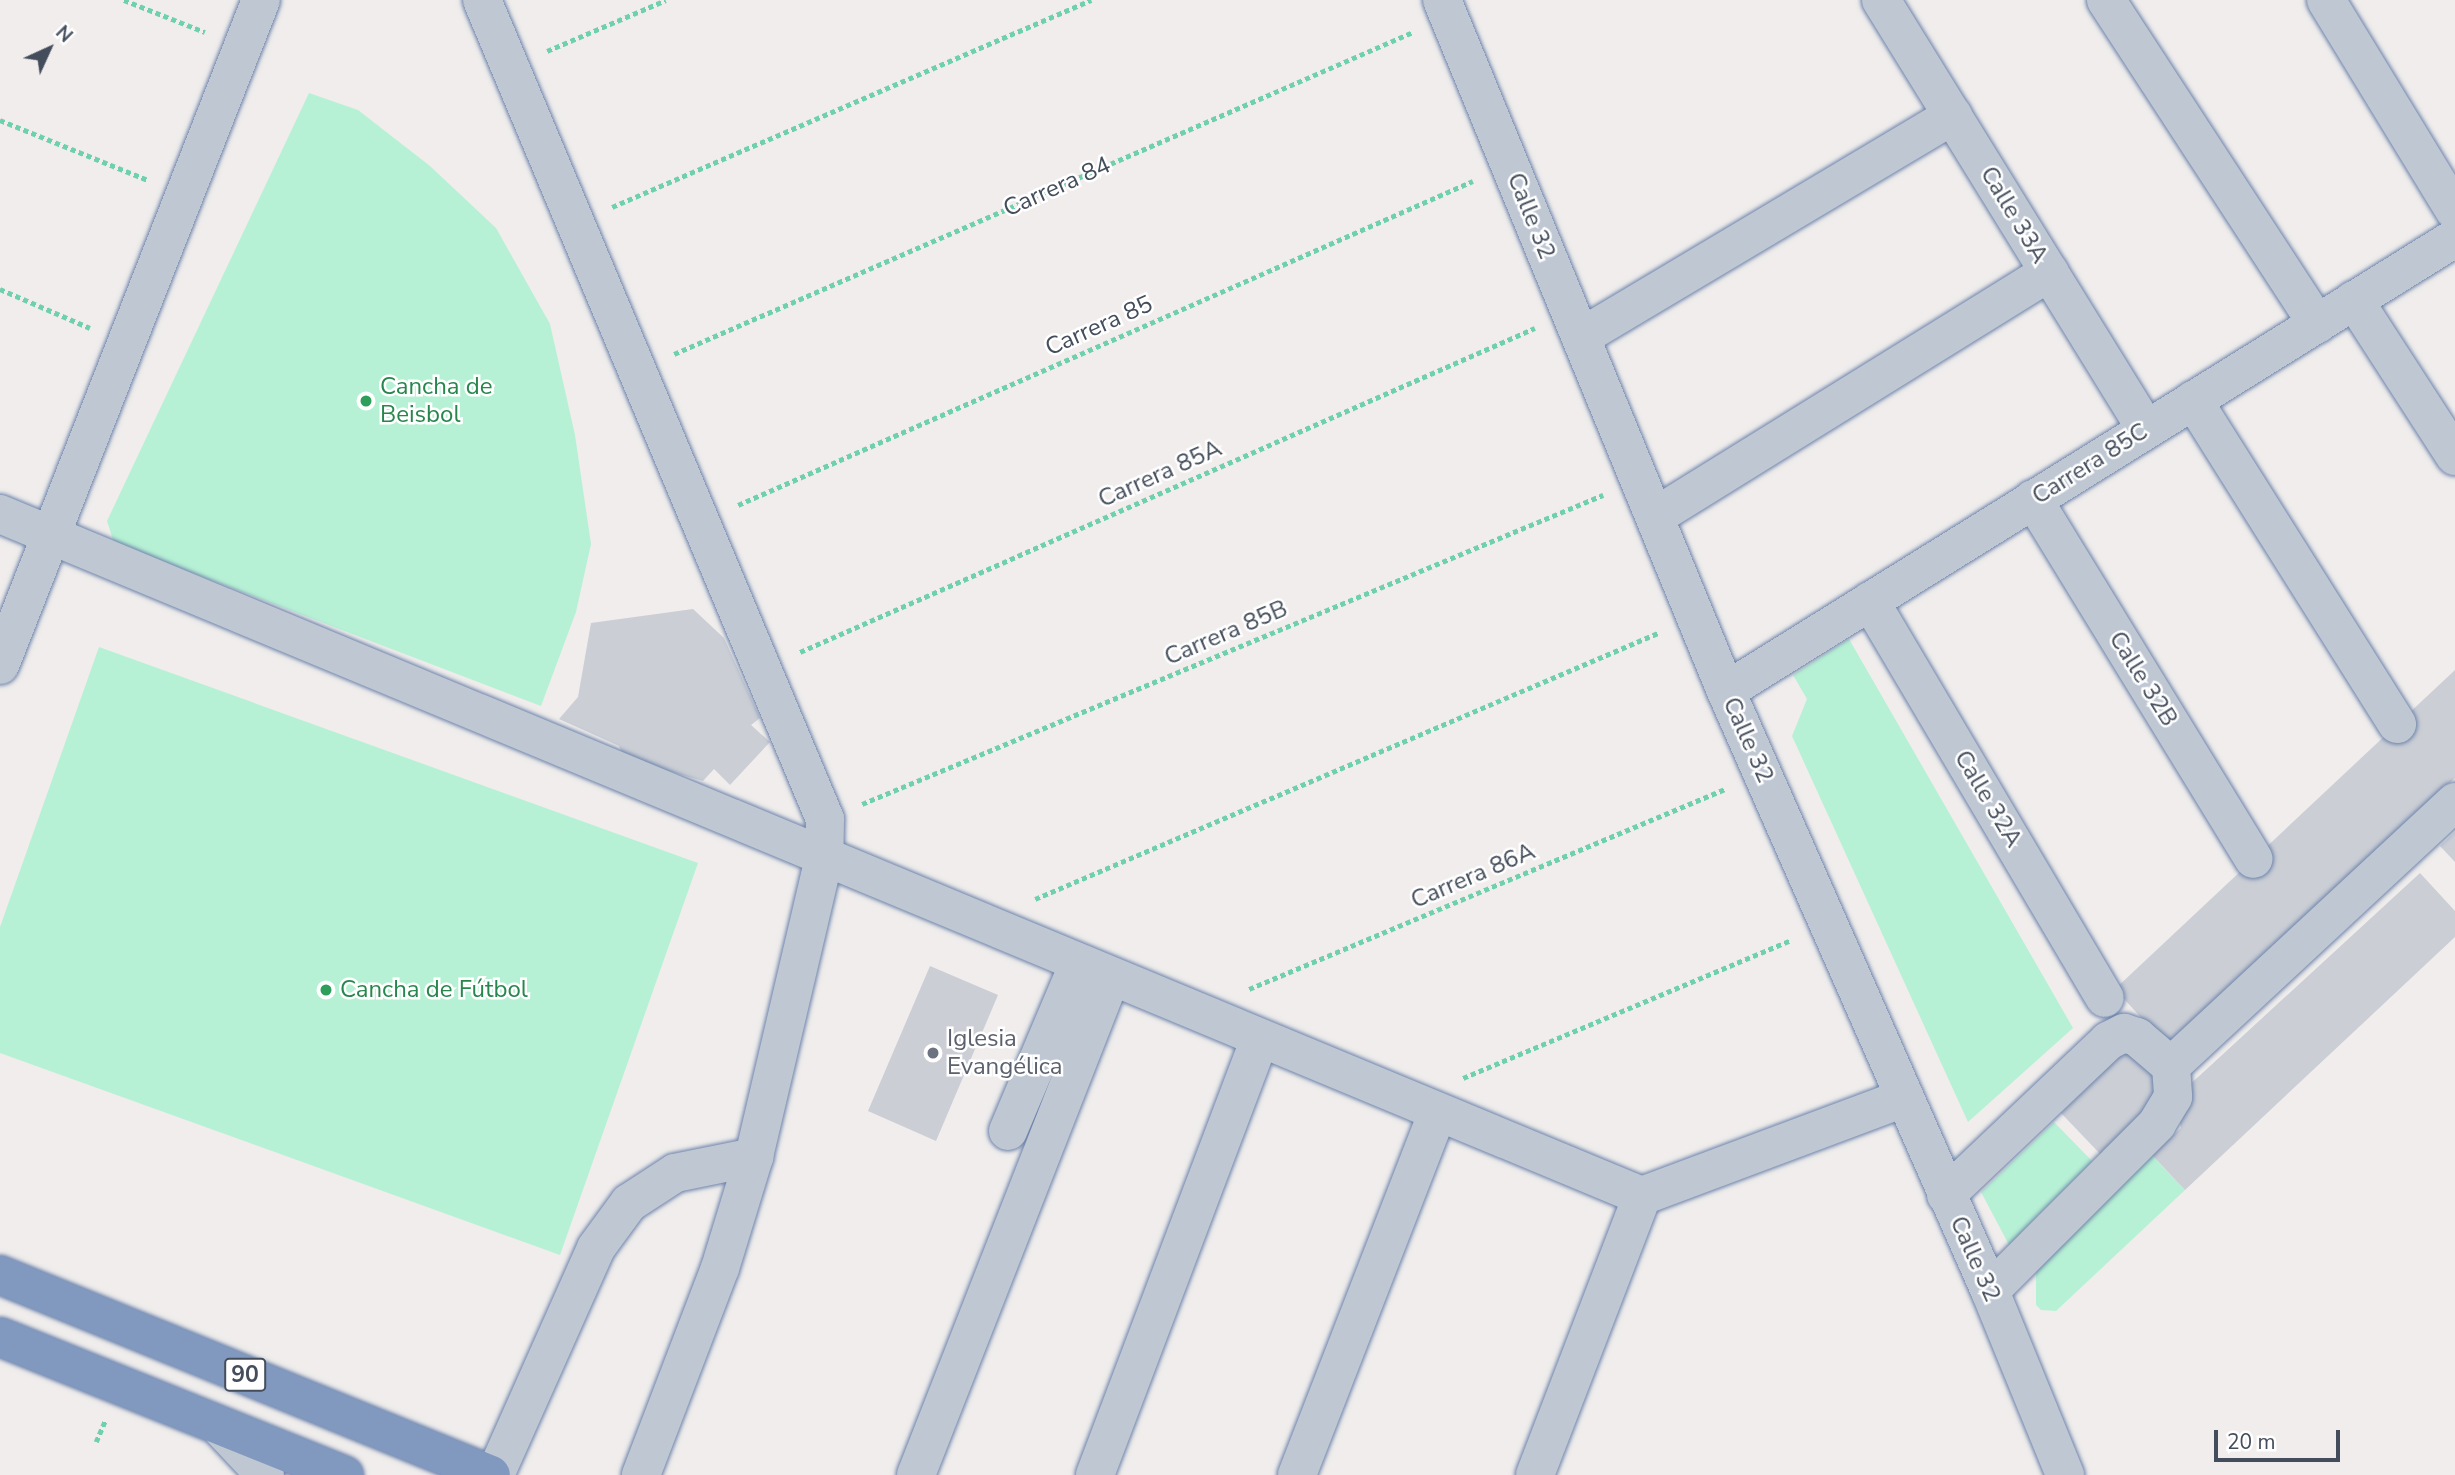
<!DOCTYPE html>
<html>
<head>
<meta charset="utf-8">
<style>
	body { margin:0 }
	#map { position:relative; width:2455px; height:1475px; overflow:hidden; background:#f0edec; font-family:"Nunito Sans",sans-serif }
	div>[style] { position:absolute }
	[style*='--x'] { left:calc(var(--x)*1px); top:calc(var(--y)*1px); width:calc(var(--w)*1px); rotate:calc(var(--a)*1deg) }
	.green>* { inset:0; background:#b7f1d5 }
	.building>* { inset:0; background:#cbced5 }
	.path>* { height:4.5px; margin-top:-2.25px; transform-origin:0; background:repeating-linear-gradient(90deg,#6ed0ac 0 5px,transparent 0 8.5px) }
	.roads { filter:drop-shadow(0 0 2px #6c83ab) drop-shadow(0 0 2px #6c83ab) }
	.minor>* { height:38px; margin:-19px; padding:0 19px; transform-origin:19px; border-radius:19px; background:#bfc7d3 }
	.highway>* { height:38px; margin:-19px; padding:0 19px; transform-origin:19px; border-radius:19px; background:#8198bf }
	.dots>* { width:19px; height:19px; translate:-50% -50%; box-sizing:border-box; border:4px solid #fff; border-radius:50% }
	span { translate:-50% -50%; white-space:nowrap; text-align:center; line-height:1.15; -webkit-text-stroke:5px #fff; paint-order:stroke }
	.shield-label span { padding:2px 5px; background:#fff; border:2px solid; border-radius:5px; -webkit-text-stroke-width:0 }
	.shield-label { font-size:23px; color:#444d5b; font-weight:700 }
	.street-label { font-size:24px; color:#444d5b }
	.leisure-label { font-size:24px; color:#27864d }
	.left { translate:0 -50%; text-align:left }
	.worship-label { font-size:24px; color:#5b616d }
	.north { position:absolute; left:14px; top:14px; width:70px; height:70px; -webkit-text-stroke:5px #fff; paint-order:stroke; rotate:45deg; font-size:19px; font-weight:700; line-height:28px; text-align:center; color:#444d5b }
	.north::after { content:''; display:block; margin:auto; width:24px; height:32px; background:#444d5b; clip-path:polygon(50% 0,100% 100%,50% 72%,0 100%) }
	.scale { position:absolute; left:2214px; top:1430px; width:126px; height:32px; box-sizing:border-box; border:4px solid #444d5b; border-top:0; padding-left:9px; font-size:21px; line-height:24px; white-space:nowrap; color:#444d5b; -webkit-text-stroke:5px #fff; paint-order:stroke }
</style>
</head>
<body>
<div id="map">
	<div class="green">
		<i style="clip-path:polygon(309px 93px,358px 110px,430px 166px,496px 228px,550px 324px,575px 435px,591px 544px,576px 612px,541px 706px,114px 543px,107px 521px)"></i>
		<i style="clip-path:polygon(1849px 639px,2073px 1028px,1968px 1122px,1792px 736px,1807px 699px,1793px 675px)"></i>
		<i style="clip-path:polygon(99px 647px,698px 863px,560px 1255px,0 1053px,0 927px)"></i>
		<i style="clip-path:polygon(2054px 1122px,2093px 1162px,2038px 1215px,2021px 1247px,2009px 1245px,1981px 1192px)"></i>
		<i style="clip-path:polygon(2143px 1146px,2185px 1190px,2056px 1311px,2041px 1310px,2036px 1305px,2036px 1267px)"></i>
	</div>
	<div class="building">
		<i style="clip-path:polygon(693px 609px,724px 638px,760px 718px,751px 725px,770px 742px,730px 785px,714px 769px,703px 781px,624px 758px,619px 746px,559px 719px,578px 697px,591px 623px)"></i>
		<i style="clip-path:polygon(2455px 670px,2455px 778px,2167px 1046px,2115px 989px)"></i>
		<i style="clip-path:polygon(2455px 832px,2455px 862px,2440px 846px)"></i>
		<i style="clip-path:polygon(2420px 873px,2455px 911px,2455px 937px,2185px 1190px,2152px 1155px,2181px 1128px,2177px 1107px,2185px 1089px)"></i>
		<i style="clip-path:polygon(930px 966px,998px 995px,936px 1141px,868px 1111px)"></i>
		<i style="clip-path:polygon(2128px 1048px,2171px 1092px,2104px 1158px,2061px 1113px)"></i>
	</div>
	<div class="path">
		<i style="--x:124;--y:0;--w:87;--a:21.6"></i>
		<i style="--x:547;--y:51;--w:129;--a:-23.2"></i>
		<i style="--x:0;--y:120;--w:160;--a:22.1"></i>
		<i style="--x:612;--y:207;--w:522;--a:-23.37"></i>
		<i style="--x:0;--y:289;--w:98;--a:23.4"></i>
		<i style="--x:674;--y:354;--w:806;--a:-23.54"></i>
		<i style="--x:738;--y:505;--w:803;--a:-23.79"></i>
		<i style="--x:800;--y:652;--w:803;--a:-23.79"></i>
		<i style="--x:862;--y:804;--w:803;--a:-22.64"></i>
		<i style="--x:1035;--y:899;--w:677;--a:-23.12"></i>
		<i style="--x:1249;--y:989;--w:516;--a:-22.79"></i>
		<i style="--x:1463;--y:1078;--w:356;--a:-22.8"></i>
		<i style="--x:96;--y:1442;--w:23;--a:-67"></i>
	</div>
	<div class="roads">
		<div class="minor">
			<i style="--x:482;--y:0;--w:888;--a:67.28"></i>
			<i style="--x:825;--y:819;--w:39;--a:91"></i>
			<i style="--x:824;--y:858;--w:307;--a:103.2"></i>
			<i style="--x:754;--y:1157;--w:116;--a:107"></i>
			<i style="--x:720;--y:1268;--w:222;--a:110.9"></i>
			<i style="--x:1442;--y:0;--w:747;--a:67.66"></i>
			<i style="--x:1726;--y:691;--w:656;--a:66.25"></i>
			<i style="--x:1990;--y:1291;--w:199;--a:67.8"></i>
			<i style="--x:1881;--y:0;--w:504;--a:58.3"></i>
			<i style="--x:2106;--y:0;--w:387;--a:56.9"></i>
			<i style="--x:2326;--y:0;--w:247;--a:58.6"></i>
			<i style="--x:2354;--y:300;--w:186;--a:57.1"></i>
			<i style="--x:1581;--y:337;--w:433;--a:-30.8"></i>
			<i style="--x:2193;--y:400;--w:383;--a:57.8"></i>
			<i style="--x:2033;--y:499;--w:422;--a:58.5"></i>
			<i style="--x:0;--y:514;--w:1778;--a:22.56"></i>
			<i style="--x:1642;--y:1196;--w:280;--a:-20.5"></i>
			<i style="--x:1656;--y:516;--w:463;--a:-31.8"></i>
			<i style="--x:1870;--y:601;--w:461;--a:59.4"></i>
			<i style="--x:0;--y:665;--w:714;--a:-68.57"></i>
			<i style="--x:1726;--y:691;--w:858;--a:-31.86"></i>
			<i style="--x:2171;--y:1066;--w:388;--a:-42.9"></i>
			<i style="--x:1008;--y:1131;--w:182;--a:-67.1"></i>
			<i style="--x:1946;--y:1195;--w:224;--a:-43.5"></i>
			<i style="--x:2108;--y:1041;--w:18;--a:-27"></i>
			<i style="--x:2124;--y:1033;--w:14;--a:17"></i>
			<i style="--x:2137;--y:1037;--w:45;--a:40.5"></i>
			<i style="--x:2171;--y:1066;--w:31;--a:86"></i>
			<i style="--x:2173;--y:1097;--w:31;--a:121"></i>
			<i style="--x:2157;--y:1124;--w:236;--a:135"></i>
			<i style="--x:219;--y:1426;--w:67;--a:46.8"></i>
			<i style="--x:495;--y:1475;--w:248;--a:-66"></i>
			<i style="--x:596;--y:1248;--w:56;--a:-53.7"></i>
			<i style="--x:629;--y:1203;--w:55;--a:-33.1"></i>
			<i style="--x:675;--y:1173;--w:81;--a:-11.4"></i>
			<i style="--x:916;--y:1475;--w:535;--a:-68.62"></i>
			<i style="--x:1095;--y:1475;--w:467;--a:-69.3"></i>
			<i style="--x:1297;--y:1475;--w:389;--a:-68.8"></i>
			<i style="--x:1535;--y:1475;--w:299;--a:-69"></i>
		</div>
		<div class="highway">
			<i style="--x:0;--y:1275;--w:530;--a:22.16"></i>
			<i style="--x:0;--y:1337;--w:371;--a:21.9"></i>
		</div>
	</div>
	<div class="dots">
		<i style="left:366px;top:401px;background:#2e9e5b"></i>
		<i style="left:326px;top:990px;background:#2e9e5b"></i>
		<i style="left:933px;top:1053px;background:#6b7280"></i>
	</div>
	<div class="shield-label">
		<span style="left:245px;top:1375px">90</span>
	</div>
	<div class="street-label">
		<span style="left:1057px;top:187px;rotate:-24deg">Carrera 84</span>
		<span style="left:2014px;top:215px;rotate:59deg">Calle 33A</span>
		<span style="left:1531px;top:216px;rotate:68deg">Calle 32</span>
		<span style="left:1099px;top:326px;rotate:-24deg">Carrera 85</span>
		<span style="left:2090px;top:464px;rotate:-32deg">Carrera 85C</span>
		<span style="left:1160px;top:474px;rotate:-24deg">Carrera 85A</span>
		<span style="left:1226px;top:633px;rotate:-23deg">Carrera 85B</span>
		<span style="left:2143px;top:679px;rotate:58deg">Calle 32B</span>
		<span style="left:1748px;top:740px;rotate:66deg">Calle 32</span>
		<span style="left:1988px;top:799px;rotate:59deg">Calle 32A</span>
		<span style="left:1473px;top:876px;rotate:-23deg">Carrera 86A</span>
		<span style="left:1975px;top:1259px;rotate:66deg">Calle 32</span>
	</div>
	<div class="leisure-label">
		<span class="left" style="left:380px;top:401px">Cancha de<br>Beisbol</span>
		<span class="left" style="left:340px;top:990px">Cancha de Fútbol</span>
	</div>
	<div class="worship-label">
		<span class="left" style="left:947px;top:1053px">Iglesia<br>Evangélica</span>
	</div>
	<div class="north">N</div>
	<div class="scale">20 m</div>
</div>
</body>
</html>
